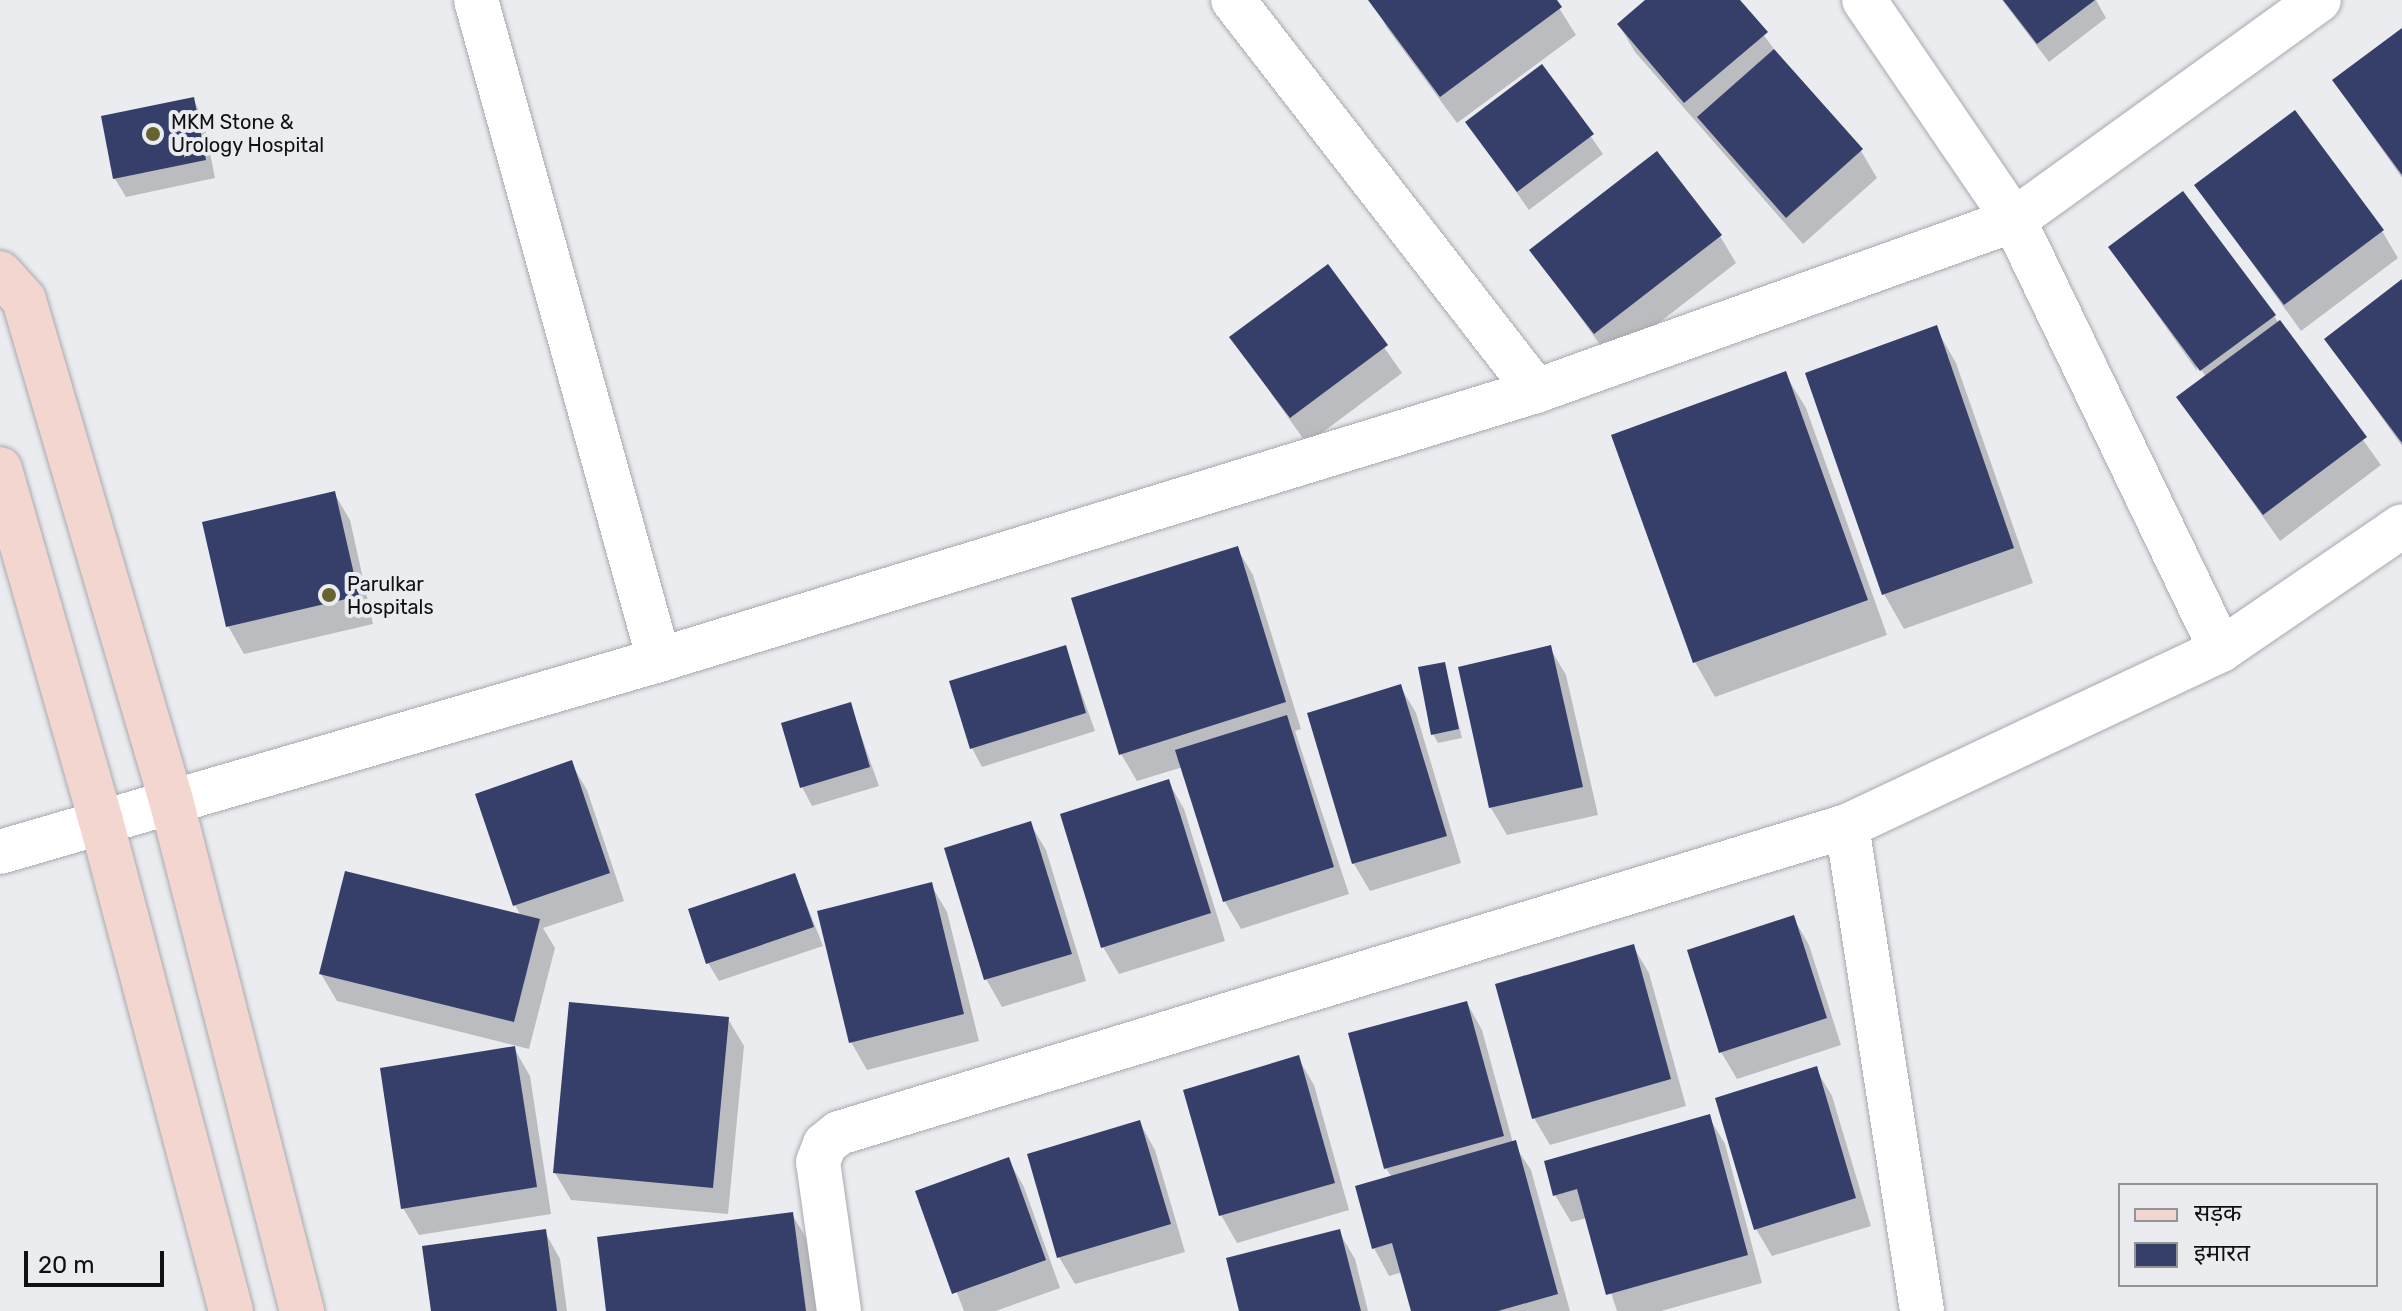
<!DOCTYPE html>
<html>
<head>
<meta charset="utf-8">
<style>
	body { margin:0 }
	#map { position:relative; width:2402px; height:1311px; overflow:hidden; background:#eaecf0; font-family:Rubik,"Noto Sans Devanagari",sans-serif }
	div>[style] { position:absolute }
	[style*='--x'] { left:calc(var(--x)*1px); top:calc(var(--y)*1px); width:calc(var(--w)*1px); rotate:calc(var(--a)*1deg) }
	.shadow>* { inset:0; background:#0003 }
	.building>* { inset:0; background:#363f6a }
	.roads { filter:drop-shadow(0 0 2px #a8a9ad) drop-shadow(0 0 2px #a8a9ad) }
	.minor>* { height:44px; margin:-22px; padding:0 22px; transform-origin:22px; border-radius:22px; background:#fff }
	.secondary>* { height:44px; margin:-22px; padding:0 22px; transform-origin:22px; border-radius:22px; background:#f2d6cf }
	.dots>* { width:22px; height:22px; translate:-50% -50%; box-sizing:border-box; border:4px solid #eaecf0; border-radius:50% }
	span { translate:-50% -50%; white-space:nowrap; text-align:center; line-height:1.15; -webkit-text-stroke:8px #eaecf0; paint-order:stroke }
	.poi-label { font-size:20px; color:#111113 }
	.left { translate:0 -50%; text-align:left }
	.legend { position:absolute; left:2118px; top:1183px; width:260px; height:104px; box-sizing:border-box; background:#eaecf0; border:2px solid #939498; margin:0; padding:10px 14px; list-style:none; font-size:24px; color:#111113 }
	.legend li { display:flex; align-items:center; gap:16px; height:40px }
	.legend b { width:40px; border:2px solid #939498 }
	.scale { position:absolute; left:24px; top:1251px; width:140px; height:36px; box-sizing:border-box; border:4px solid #111113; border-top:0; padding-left:10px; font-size:24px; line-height:28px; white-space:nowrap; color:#111113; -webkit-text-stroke:6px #eaecf0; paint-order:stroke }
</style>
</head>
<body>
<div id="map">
	<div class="shadow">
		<i style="clip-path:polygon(1372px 0,1554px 0,1576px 35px,1457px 123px,1387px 28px)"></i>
		<i style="clip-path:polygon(1648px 0,1738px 0,1782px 60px,1861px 151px,1877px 178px,1803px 244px,1635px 52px,1619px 25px)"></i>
		<i style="clip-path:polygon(2002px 0,2096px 0,2106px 18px,2049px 62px)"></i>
		<i style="clip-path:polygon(2402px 31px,2402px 178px,2334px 81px)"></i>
		<i style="clip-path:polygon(1542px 67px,1603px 154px,1529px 210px,1467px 123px)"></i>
		<i style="clip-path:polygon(193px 99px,203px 118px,215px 178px,126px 197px,115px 179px,103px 118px)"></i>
		<i style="clip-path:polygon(2197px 186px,2382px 231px,2398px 258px,2301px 331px)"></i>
		<i style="clip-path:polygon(1720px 236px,1736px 263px,1611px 360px,1532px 250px)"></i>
		<i style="clip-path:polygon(2110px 248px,2274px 316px,2381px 465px,2280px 541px,2179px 398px,2207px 379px,2196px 361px,2197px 371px)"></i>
		<i style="clip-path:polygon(1327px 266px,1402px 373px,1307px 444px,1231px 337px)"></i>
		<i style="clip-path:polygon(2402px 281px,2402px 446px,2326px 339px)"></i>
		<i style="clip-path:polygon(1936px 328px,1956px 363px,2033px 583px,1904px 629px,1884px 594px)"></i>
		<i style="clip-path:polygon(1785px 374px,1806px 408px,1887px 635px,1715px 697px,1695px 662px,1614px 436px)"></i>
		<i style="clip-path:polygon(334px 493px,350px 520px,373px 624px,244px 654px,228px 626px)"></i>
		<i style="clip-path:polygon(1237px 548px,1253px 575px,1301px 729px,1295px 731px,1349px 894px,1241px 929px,1225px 902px,1183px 767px,1137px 781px,1121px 754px)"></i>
		<i style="clip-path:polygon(1065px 647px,1095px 731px,982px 767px,972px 748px)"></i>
		<i style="clip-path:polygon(1550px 648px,1566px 675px,1598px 815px,1507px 835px,1491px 808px,1460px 668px)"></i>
		<i style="clip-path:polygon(1444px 664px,1462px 738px,1438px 743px,1433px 734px)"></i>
		<i style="clip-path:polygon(1400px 686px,1416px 713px,1461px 863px,1370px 891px,1354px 864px,1309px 714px)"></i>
		<i style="clip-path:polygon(850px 704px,879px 786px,812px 806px,802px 787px)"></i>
		<i style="clip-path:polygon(571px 763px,587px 790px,624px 901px,543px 928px,555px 948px,529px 1049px,337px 1001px,321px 974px,521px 916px,515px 905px)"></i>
		<i style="clip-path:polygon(1168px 781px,1184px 809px,1225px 941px,1119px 974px,1103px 947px)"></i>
		<i style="clip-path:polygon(1030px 823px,1046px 850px,1086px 981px,1002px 1007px,986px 979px)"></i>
		<i style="clip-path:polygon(795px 875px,823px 946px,719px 981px,708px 963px)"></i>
		<i style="clip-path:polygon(931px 885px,947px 912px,979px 1041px,867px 1070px,851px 1042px)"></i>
		<i style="clip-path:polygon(1793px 917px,1809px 945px,1841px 1045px,1737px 1079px,1721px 1052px)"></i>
		<i style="clip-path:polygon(1633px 946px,1649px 973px,1686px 1106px,1550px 1145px,1534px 1118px)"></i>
		<i style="clip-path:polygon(1467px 1003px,1482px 1030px,1513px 1143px,1531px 1170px,1570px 1311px,1413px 1311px,1403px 1272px,1389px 1276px,1374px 1248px,1392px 1178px,1386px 1168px)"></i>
		<i style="clip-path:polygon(728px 1019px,744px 1046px,728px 1214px,571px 1200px,555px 1173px)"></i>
		<i style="clip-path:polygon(514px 1048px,530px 1076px,551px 1214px,419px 1235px,403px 1208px)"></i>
		<i style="clip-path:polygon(1298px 1058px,1314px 1085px,1349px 1210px,1237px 1243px,1221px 1215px)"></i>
		<i style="clip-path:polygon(1816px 1069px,1832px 1096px,1871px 1226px,1772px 1256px,1756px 1229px)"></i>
		<i style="clip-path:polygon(1709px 1117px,1725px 1144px,1762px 1283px,1661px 1311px,1617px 1311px,1587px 1218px,1571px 1222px,1555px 1195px)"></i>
		<i style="clip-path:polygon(1140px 1123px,1155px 1150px,1185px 1252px,1075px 1284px,1059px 1257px)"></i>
		<i style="clip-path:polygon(1008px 1159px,1024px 1187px,1060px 1288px,996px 1311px,964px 1311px,918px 1192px)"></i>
		<i style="clip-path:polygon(792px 1214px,808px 1241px,817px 1311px,608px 1311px)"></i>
		<i style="clip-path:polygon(545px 1232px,560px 1259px,567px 1311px,433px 1311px)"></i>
		<i style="clip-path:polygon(1339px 1232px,1355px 1259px,1368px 1311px,1241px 1311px)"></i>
	</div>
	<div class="building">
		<i style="clip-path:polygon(1368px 0,1557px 0,1562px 7px,1440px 97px)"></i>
		<i style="clip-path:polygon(1645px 0,1740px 0,1768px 32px,1684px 103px,1617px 24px)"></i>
		<i style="clip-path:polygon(2003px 0,2095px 0,2037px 44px)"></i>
		<i style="clip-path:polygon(2402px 28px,2402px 175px,2332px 80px)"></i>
		<i style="clip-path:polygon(1774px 49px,1863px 149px,1786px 218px,1697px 117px)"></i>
		<i style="clip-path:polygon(1542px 64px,1594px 134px,1517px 192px,1465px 122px)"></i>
		<i style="clip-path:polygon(194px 97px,206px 160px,113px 179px,101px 116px)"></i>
		<i style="clip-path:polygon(2295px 110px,2384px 230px,2284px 305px,2194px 185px)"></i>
		<i style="clip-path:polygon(1657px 151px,1722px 235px,1594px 334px,1529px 250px)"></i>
		<i style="clip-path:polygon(2183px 191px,2276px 315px,2200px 371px,2108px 247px)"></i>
		<i style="clip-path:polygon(1328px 264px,1388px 345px,1290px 418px,1229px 337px)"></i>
		<i style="clip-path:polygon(2402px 279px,2402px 443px,2324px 339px)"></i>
		<i style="clip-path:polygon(2280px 320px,2367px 437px,2263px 515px,2176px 397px)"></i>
		<i style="clip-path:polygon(1937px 325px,2014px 548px,1882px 595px,1805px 373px)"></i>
		<i style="clip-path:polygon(1786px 371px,1868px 600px,1693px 663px,1611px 435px)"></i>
		<i style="clip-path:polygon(335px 491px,359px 596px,226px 627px,202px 522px)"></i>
		<i style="clip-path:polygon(1238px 546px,1286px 702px,1119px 755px,1071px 598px)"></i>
		<i style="clip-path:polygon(1066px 645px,1086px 713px,970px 749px,949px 681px)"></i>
		<i style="clip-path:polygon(1551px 645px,1583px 787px,1489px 808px,1458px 667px)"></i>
		<i style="clip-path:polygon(1445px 662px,1459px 729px,1431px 735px,1418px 667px)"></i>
		<i style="clip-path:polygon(1401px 684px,1447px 836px,1352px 864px,1307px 713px)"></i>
		<i style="clip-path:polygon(851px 702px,870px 767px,800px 788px,781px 723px)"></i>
		<i style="clip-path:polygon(1287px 715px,1334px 867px,1223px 902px,1175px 750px)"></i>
		<i style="clip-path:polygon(572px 760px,610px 873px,513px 906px,475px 794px)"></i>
		<i style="clip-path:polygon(1169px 779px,1211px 913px,1101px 948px,1060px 814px)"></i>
		<i style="clip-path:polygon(1031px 821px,1072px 954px,984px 980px,944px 848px)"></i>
		<i style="clip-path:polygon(345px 871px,540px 919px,514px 1022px,319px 974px)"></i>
		<i style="clip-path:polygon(795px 873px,814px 927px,706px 964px,688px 909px)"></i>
		<i style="clip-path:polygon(932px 882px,964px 1014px,849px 1043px,817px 911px)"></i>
		<i style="clip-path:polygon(1794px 915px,1827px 1018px,1719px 1053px,1687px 950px)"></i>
		<i style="clip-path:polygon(1634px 944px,1671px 1079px,1532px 1119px,1495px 984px)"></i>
		<i style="clip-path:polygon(1467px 1001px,1504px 1136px,1384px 1169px,1348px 1033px)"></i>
		<i style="clip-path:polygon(569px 1002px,729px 1017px,713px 1188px,553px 1173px)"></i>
		<i style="clip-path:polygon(515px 1046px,537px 1187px,401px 1209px,380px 1068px)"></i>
		<i style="clip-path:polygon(1299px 1055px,1335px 1183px,1219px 1216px,1183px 1090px)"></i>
		<i style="clip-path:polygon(1817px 1066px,1856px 1198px,1754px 1230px,1715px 1098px)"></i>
		<i style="clip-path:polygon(1710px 1114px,1748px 1255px,1606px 1295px,1577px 1189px,1553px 1196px,1544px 1161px)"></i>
		<i style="clip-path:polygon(1140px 1120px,1171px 1224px,1057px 1258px,1027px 1154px)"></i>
		<i style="clip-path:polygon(1516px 1140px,1558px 1294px,1498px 1311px,1411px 1311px,1392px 1243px,1372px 1249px,1355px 1186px)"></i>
		<i style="clip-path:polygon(1009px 1157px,1046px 1260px,952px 1294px,915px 1191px)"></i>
		<i style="clip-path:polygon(793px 1212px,806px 1311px,606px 1311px,597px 1237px)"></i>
		<i style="clip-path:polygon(546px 1229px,557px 1311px,431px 1311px,422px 1246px)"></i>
		<i style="clip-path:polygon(1340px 1229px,1361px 1311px,1239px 1311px,1226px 1258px)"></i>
	</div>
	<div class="roads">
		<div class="minor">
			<i style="--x:476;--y:0;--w:685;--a:74.5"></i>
			<i style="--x:1233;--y:0;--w:495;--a:52.2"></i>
			<i style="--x:1864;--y:0;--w:266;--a:55.7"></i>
			<i style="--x:2014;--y:220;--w:477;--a:64.3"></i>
			<i style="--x:1847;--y:826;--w:491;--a:81.2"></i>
			<i style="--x:0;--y:852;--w:686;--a:-16.24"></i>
			<i style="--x:659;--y:660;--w:917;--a:-17.05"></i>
			<i style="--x:1536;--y:391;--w:508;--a:-19.68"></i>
			<i style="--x:2014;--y:220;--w:376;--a:-35.8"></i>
			<i style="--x:839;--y:1311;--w:150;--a:-98"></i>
			<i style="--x:818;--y:1162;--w:19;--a:-69"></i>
			<i style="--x:825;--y:1144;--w:18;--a:-38"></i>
			<i style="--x:839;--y:1133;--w:1054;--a:-16.94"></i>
			<i style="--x:1847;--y:826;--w:413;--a:-25.2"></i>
			<i style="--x:2221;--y:650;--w:219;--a:-34.4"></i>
		</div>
		<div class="secondary">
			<i style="--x:0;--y:273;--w:36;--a:48"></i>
			<i style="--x:24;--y:300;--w:521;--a:73.62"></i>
			<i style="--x:171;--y:800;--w:528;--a:75.62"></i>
			<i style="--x:0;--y:469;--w:366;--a:74"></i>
			<i style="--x:101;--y:821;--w:507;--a:75.14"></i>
		</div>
	</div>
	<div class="dots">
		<i style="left:153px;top:134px;background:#656330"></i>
		<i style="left:329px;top:595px;background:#656330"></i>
	</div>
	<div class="poi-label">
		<span class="left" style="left:171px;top:134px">MKM Stone &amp;<br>Urology Hospital</span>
		<span class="left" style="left:347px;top:596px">Parulkar<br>Hospitals</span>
	</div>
	<ul class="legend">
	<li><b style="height:10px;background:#f2d6cf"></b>सड़क</li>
	<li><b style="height:22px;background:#363f6a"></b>इमारत</li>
	</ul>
	<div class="scale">20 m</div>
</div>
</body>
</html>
